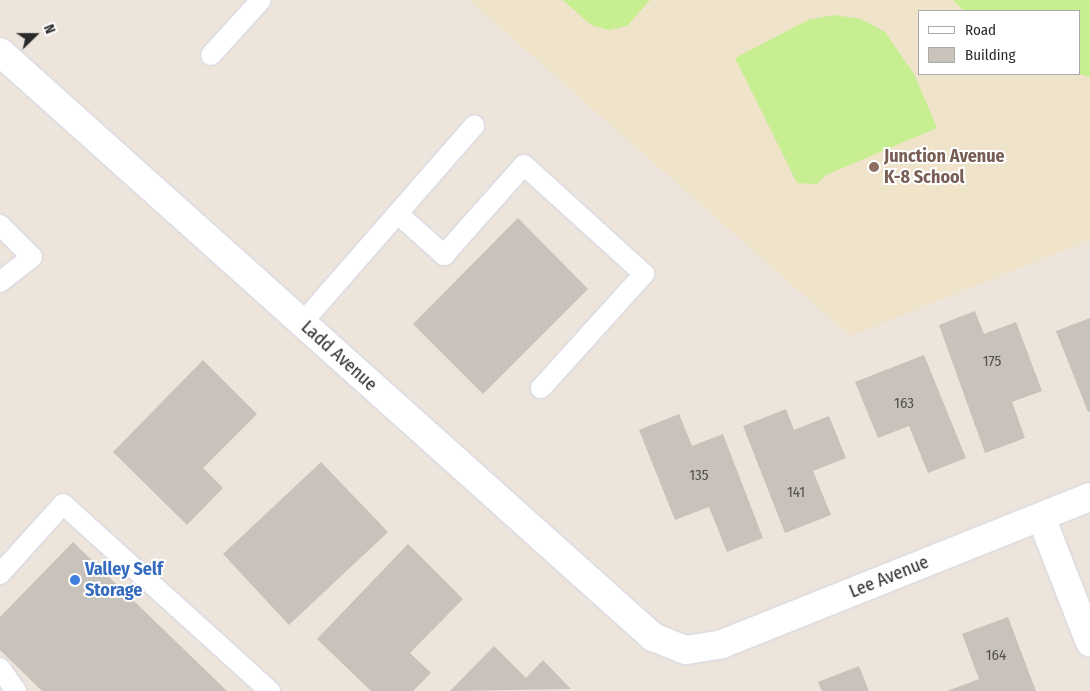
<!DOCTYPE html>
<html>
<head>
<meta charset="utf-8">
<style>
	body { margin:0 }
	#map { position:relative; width:1090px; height:691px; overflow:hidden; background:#ede5db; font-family:"Fira Sans Condensed",sans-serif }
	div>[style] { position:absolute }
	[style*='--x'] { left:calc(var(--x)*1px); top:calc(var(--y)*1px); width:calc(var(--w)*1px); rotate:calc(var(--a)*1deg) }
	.education>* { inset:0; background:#efe3ca }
	.pitch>* { inset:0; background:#c7ee90 }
	.building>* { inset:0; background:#c8c2bb }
	.roads { filter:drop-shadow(0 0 1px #d1d4e4) drop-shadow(0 0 1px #d1d4e4) }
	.service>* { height:20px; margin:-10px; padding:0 10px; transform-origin:10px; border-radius:10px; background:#fff }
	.minor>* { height:28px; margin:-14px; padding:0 14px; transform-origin:14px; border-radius:14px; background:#fff }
	.dots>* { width:14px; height:14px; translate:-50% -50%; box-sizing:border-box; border:2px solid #fff; border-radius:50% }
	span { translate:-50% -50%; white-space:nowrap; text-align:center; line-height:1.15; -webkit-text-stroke:4px #fff; paint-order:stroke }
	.number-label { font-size:15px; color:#52504e }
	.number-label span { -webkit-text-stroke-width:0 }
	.education-label { font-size:18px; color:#785e54; font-weight:700 }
	.left { translate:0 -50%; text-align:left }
	.street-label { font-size:18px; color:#2a2a2a }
	.shop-label { font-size:18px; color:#366cbe; font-weight:700 }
	.legend { position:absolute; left:918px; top:10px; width:162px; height:65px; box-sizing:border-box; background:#fff; border:1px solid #aaa; margin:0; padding:6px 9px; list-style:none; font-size:15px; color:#2a2a2a }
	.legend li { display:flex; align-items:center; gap:10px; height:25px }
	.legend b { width:25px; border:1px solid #aaa }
	.north { position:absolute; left:10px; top:10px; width:50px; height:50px; -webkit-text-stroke:4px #fff; paint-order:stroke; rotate:68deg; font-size:14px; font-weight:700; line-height:20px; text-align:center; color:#2a2a2a }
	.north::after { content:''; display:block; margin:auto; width:18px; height:22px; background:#2a2a2a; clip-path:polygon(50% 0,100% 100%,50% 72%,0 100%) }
</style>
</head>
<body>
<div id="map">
	<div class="education">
		<i style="clip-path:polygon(evenodd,469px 0,1090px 0,1090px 240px,850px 336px,469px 0,919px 11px,1079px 11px,1079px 74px,919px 74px,919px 11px)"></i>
	</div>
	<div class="pitch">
		<i style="clip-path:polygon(563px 0,650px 0,627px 26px,609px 30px,591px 25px)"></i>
		<i style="clip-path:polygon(953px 0,1090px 0,1090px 77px,1079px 74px,1079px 11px,964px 11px)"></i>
		<i style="clip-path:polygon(834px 15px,861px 19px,885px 32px,914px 74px,937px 128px,826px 175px,817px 184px,797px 183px,735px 58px,808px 20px)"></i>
	</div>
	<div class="building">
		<i style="clip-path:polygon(518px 218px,588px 289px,483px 394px,413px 324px)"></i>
		<i style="clip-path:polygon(975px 311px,984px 334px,1016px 322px,1042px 391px,1012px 402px,1025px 438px,985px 453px,939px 325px)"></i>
		<i style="clip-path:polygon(1090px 318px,1090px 411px,1088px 412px,1056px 331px)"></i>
		<i style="clip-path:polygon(924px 355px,966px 458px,928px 473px,909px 426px,878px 438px,855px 382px)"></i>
		<i style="clip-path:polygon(203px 360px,257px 414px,203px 468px,223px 488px,187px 525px,113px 452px)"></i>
		<i style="clip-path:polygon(786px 409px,794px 430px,829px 416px,846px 458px,813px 471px,831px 515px,785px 533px,743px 426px)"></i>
		<i style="clip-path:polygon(679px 414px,692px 446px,723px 434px,763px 538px,727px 552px,709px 507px,675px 520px,639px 430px)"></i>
		<i style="clip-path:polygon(321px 462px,388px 532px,289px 625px,223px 554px)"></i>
		<i style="clip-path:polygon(73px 542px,227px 691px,42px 691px,0 650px,0 617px)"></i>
		<i style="clip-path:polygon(408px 544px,463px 599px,410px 653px,431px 673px,413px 691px,371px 691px,317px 639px)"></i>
		<i style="clip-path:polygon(1008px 617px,1036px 691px,947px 691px,979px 679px,962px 634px)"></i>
		<i style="clip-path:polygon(494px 646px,526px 678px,543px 660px,571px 689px,450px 691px)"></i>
		<i style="clip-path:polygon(859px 666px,869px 691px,822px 691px,818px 682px)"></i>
	</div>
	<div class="roads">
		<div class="service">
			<i style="--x:211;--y:55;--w:74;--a:-47.7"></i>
			<i style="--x:398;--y:214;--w:62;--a:41.7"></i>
			<i style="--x:444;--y:255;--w:120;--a:-48.4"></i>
			<i style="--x:524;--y:165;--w:162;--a:42.2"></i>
			<i style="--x:644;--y:274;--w:154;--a:132.1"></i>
			<i style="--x:0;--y:225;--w:45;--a:45"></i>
			<i style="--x:32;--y:257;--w:41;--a:142"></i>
			<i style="--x:302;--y:323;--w:262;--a:-48.9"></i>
			<i style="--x:0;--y:574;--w:94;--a:-48"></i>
			<i style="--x:63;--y:504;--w:279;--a:42.1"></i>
			<i style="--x:0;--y:668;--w:28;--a:55"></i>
		</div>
		<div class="minor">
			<i style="--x:0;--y:52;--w:877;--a:41.86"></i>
			<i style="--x:653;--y:637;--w:35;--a:22"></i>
			<i style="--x:686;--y:650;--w:36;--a:-9"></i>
			<i style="--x:722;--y:644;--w:396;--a:-21.8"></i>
			<i style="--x:1041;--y:517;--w:135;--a:68.7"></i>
		</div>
	</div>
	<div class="dots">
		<i style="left:874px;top:167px;background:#8d6e63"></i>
		<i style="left:75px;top:580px;background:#3f7fe0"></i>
	</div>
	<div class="number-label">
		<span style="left:992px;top:362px">175</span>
		<span style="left:904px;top:404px">163</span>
		<span style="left:699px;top:476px">135</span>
		<span style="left:796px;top:493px">141</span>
		<span style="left:996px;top:656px">164</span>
	</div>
	<div class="education-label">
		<span class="left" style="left:884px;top:167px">Junction Avenue<br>K-8 School</span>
	</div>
	<div class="street-label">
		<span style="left:339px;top:356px;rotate:42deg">Ladd Avenue</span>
		<span style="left:889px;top:577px;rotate:-22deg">Lee Avenue</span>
	</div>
	<div class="shop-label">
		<span class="left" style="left:85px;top:580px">Valley Self<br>Storage</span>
	</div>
	<ul class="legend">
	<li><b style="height:6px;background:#fff"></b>Road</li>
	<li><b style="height:14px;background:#c8c2bb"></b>Building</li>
	</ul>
	<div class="north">N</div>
</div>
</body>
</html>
